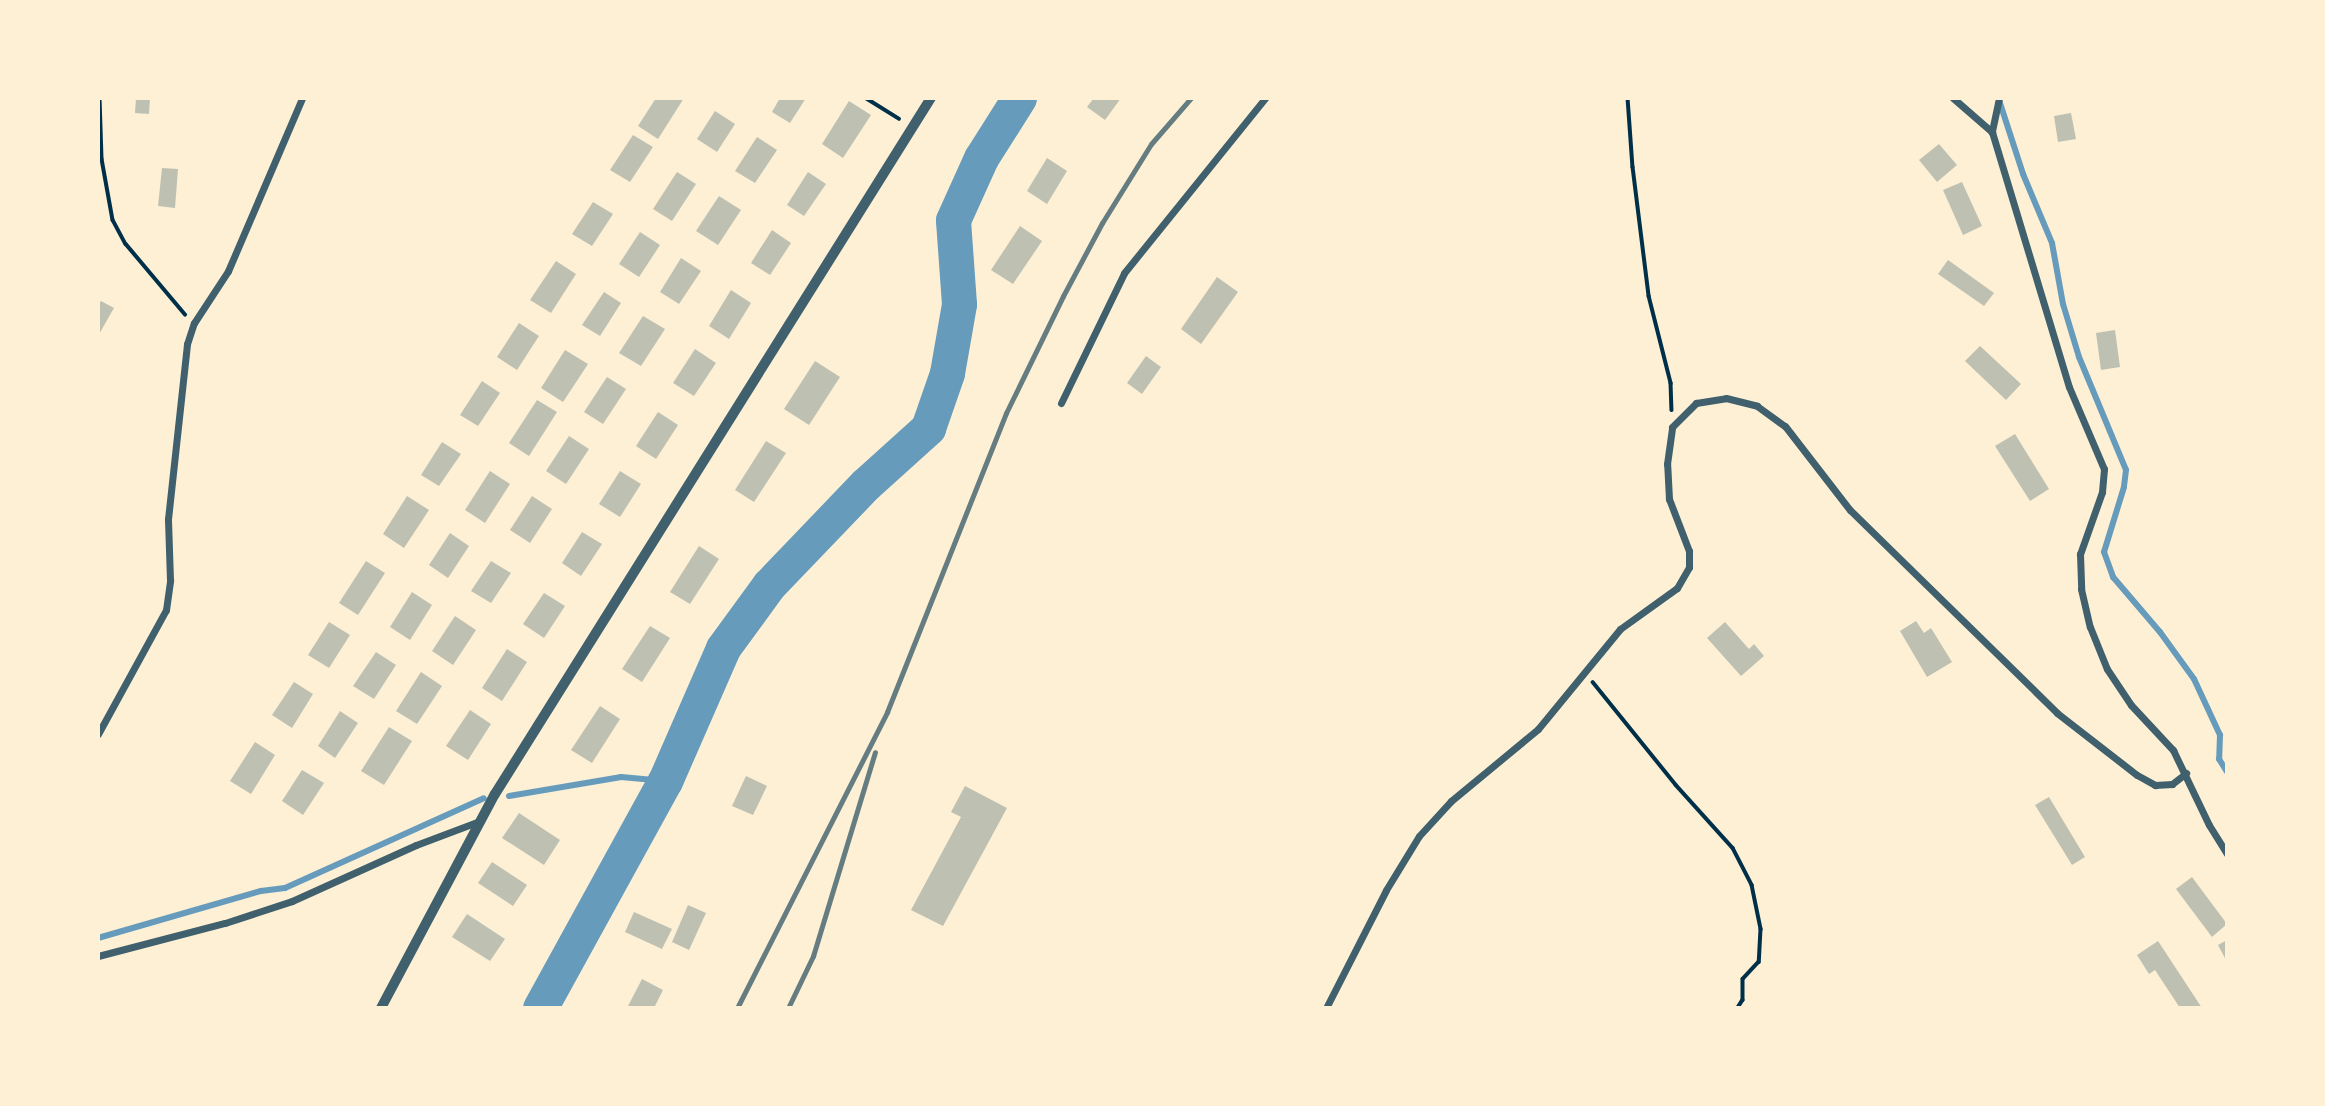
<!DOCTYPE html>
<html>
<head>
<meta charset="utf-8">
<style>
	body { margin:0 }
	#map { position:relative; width:2325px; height:1106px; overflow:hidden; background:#fdf0d5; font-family:Rubik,sans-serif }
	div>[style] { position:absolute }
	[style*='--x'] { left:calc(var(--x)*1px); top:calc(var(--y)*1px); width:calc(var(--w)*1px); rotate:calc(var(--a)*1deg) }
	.stream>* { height:6px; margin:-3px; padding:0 3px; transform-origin:3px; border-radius:3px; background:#669bbc }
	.river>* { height:35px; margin:-17.5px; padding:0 17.5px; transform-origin:17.5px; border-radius:17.5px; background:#669bbc }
	.building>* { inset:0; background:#bec0b2 }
	.path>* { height:3.5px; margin:-1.75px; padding:0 1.75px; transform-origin:1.75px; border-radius:1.75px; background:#003049 }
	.minor>* { height:7px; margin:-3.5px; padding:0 3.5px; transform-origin:3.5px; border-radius:3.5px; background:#3f606c }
	.tertiary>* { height:10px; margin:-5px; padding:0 5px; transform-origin:5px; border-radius:5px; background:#3f606c }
	.rail>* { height:5px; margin:-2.5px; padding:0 2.5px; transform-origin:2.5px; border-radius:2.5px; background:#657d81 }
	span { translate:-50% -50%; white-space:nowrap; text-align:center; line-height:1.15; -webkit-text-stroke:5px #fdf0d5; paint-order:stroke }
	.frame { position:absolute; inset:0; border:100px solid #fdf0d5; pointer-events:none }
</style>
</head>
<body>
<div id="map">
	<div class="stream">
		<i style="--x:1999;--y:100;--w:78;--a:72"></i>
		<i style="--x:2023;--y:174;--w:75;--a:67.2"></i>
		<i style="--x:2052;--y:243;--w:62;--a:79.8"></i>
		<i style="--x:2063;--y:304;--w:55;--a:73.2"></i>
		<i style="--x:2079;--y:357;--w:122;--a:67.4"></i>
		<i style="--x:2126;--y:470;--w:17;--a:97"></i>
		<i style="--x:2124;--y:487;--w:68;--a:107.1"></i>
		<i style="--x:2104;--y:552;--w:27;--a:70"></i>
		<i style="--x:2113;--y:577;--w:72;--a:49.5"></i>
		<i style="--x:2160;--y:632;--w:58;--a:54.1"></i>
		<i style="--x:2194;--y:679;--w:62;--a:65.1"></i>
		<i style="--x:2220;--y:735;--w:24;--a:92"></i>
		<i style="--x:2219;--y:759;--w:15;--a:58"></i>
		<i style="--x:509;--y:796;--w:114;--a:-9.6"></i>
		<i style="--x:621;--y:777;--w:44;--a:5.2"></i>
		<i style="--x:98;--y:938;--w:170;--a:-16.1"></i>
		<i style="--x:261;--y:891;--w:24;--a:-7"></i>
		<i style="--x:285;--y:888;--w:218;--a:-24.3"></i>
	</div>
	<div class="river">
		<i style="--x:540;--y:1008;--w:259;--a:-61.2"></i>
		<i style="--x:665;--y:781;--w:145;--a:-66.4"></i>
		<i style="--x:723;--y:648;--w:78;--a:-53.9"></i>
		<i style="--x:769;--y:585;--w:140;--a:-46.2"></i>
		<i style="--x:866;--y:484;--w:84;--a:-42.1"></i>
		<i style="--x:928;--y:428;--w:58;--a:-70.9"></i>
		<i style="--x:947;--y:373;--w:70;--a:-80.1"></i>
		<i style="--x:959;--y:304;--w:84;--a:-94.1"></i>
		<i style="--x:953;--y:220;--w:68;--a:-65.7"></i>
		<i style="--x:981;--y:158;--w:71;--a:-57.7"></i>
	</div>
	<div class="building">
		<i style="clip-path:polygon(136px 98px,150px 98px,149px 114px,135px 113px)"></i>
		<i style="clip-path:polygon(656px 98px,684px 98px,658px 139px,638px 126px)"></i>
		<i style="clip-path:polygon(780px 98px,806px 98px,790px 123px,772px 112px)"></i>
		<i style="clip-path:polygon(1094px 98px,1121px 98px,1105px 120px,1087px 107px)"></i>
		<i style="clip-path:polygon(849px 101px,871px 115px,843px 158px,822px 144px)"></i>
		<i style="clip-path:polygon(715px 111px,735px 124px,717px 152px,697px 139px)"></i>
		<i style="clip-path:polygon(2071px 113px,2076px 139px,2058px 142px,2054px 116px)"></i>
		<i style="clip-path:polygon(633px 135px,653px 147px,630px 182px,610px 170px)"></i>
		<i style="clip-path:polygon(757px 137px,777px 150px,755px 183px,735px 171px)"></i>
		<i style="clip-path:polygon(1939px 144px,1957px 165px,1937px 182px,1919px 160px)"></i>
		<i style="clip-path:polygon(1047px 158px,1067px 171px,1047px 204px,1027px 191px)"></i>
		<i style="clip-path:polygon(162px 168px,178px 169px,175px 208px,158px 206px)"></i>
		<i style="clip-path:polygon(677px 172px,696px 184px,672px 221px,653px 209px)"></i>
		<i style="clip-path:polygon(808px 172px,826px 184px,804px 216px,787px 205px)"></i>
		<i style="clip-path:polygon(1962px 182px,1982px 226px,1963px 235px,1943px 190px)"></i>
		<i style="clip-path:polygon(719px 196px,741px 210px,718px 245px,696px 231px)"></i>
		<i style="clip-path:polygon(593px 202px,613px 214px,592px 246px,572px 234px)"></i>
		<i style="clip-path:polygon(1020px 226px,1042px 241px,1013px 284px,991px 270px)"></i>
		<i style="clip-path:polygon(772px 230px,791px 243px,770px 275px,751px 263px)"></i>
		<i style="clip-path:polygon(640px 232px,660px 245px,639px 277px,619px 264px)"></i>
		<i style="clip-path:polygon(681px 258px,701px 271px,679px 304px,660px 292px)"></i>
		<i style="clip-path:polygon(1948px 260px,1994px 293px,1984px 306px,1938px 274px)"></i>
		<i style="clip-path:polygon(556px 261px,576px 274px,551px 313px,530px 300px)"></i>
		<i style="clip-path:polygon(1217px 277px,1238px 292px,1201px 344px,1181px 329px)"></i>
		<i style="clip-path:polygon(731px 290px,751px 303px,729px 339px,709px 326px)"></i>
		<i style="clip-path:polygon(604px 292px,621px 303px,600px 336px,582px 325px)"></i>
		<i style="clip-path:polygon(101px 301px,114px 308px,98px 336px,98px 306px)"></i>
		<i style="clip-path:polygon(643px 316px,665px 329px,641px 366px,619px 353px)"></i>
		<i style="clip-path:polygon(519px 323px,539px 336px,517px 370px,497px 357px)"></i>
		<i style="clip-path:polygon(2115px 330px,2120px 367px,2101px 370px,2096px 333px)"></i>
		<i style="clip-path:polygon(1980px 346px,2021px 384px,2006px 400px,1965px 361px)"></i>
		<i style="clip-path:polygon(695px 349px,716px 363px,694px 396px,673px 383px)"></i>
		<i style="clip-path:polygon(565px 350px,588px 364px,563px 402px,541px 388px)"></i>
		<i style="clip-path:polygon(1146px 356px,1161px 367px,1142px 394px,1127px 383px)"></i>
		<i style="clip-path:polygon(815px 361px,840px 377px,809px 425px,784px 409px)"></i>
		<i style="clip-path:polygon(607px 377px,626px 389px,603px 424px,584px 412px)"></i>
		<i style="clip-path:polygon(482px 381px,500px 393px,478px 426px,460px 415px)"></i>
		<i style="clip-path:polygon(537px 400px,557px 412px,529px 456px,509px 443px)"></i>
		<i style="clip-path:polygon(658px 412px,678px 425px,656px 459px,636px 446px)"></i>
		<i style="clip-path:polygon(2015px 434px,2049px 489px,2030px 501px,1995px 446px)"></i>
		<i style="clip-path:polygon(569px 436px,589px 449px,566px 484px,546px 471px)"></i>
		<i style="clip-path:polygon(766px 441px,786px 453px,754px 502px,735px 490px)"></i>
		<i style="clip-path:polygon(442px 442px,461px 454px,439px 486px,421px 475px)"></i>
		<i style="clip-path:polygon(490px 471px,510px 484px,485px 523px,465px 510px)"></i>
		<i style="clip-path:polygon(620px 471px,641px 484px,620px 517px,599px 504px)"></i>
		<i style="clip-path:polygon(407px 496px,429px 510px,404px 548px,383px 534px)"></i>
		<i style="clip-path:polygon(532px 496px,552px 509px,530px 543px,510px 530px)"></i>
		<i style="clip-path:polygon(582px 532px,602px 544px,581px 576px,562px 563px)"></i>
		<i style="clip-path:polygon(450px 533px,469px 546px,448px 578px,429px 565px)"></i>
		<i style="clip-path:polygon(699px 546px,719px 559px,690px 604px,670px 592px)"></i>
		<i style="clip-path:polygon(366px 561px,385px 573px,358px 615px,339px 603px)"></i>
		<i style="clip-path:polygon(491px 561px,511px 573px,491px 603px,471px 591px)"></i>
		<i style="clip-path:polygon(412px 592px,432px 605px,410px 640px,390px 627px)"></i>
		<i style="clip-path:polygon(544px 593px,565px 606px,544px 638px,523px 624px)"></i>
		<i style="clip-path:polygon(455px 616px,476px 630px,453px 665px,432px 651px)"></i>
		<i style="clip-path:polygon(1916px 621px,1924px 633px,1931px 628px,1952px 662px,1927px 677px,1900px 631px)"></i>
		<i style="clip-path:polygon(329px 622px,350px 635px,329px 668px,308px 655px)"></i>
		<i style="clip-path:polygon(1725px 622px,1749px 649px,1754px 644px,1764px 656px,1741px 676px,1707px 638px)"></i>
		<i style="clip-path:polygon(650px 626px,670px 638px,642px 682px,622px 669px)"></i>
		<i style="clip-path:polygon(507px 649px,527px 662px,502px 701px,482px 688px)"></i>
		<i style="clip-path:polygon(376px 652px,396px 665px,374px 699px,353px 686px)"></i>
		<i style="clip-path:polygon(421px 672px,442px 686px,417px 724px,396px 711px)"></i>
		<i style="clip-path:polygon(294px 682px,313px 694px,292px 728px,272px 715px)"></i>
		<i style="clip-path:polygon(600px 706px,620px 719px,592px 763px,571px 750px)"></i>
		<i style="clip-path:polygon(470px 710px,491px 724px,468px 760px,446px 746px)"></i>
		<i style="clip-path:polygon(340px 711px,358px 723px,335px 758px,318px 746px)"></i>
		<i style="clip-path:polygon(389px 727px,412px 741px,384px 785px,361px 771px)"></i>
		<i style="clip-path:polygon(255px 742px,275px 755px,251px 794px,230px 781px)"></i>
		<i style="clip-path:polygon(302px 770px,324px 783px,303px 815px,282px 801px)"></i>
		<i style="clip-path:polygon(746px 776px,767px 786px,753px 815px,732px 806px)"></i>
		<i style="clip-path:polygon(965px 786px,1007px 808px,943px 926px,911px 910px,961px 817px,951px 812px)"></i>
		<i style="clip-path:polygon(2049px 797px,2085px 857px,2072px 865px,2035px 805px)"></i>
		<i style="clip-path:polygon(519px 813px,560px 840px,544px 865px,502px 838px)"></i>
		<i style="clip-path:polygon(492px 862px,527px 885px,513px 906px,478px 883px)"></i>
		<i style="clip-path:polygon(2192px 877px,2227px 924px,2212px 937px,2176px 889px)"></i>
		<i style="clip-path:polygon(688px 905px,706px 913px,689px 950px,672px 942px)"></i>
		<i style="clip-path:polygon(634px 912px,672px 929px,662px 949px,625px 932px)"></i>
		<i style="clip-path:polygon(467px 914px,505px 939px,490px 961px,452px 937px)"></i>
		<i style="clip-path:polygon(2227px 940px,2227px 962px,2218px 945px)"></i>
		<i style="clip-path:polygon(2158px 941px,2202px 1008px,2180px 1008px,2155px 970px,2149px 974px,2137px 955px)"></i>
		<i style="clip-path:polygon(642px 979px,663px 990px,654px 1008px,627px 1008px)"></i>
	</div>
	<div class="path">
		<i style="--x:100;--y:98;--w:61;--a:88.1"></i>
		<i style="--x:102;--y:159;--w:62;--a:79.8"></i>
		<i style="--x:113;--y:220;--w:27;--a:62"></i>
		<i style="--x:126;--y:244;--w:92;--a:49.9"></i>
		<i style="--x:866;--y:98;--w:39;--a:32"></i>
		<i style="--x:1628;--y:98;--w:69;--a:85.9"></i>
		<i style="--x:1633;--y:167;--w:130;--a:82.9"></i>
		<i style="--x:1649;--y:296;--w:90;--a:75.8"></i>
		<i style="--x:1671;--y:383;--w:27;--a:88"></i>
		<i style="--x:1593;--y:682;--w:132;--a:51.1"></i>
		<i style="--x:1676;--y:785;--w:85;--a:47.9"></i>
		<i style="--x:1733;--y:848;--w:42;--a:62.8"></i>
		<i style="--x:1752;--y:885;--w:45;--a:78.4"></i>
		<i style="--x:1761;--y:929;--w:33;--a:93"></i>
		<i style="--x:1759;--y:962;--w:23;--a:133"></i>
		<i style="--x:1743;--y:979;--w:21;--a:90"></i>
		<i style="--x:1743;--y:1000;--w:9;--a:122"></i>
	</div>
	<div class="minor">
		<i style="--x:1953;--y:98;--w:52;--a:41.1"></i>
		<i style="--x:1999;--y:98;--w:35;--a:102"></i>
		<i style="--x:1992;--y:132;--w:266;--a:73.2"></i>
		<i style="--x:2069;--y:387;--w:89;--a:66.9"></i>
		<i style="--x:2104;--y:469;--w:23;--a:95"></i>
		<i style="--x:2102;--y:492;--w:66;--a:109.5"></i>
		<i style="--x:2080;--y:554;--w:35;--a:88"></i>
		<i style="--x:2081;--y:589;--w:39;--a:77"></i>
		<i style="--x:2090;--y:627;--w:45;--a:68"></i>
		<i style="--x:2107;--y:669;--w:43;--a:56.3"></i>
		<i style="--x:2131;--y:705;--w:62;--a:47"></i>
		<i style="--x:2173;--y:750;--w:83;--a:64.4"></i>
		<i style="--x:2209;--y:825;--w:34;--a:58"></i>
		<i style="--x:1061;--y:403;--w:144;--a:-64.1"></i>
		<i style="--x:1124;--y:273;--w:225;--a:-51.1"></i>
		<i style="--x:98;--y:734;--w:141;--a:-61.3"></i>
		<i style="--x:166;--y:610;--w:30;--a:-82"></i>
		<i style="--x:170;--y:580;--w:61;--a:-91.9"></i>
		<i style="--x:168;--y:519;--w:176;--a:-83.8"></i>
		<i style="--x:187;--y:344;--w:22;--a:-72"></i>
		<i style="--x:194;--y:323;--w:62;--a:-56.8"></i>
		<i style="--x:228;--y:271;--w:188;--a:-66.8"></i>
		<i style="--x:98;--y:956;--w:131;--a:-14.6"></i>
		<i style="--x:225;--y:923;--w:71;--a:-18.2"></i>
		<i style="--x:292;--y:901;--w:136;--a:-24.3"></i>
		<i style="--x:416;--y:845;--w:68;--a:-20.6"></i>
		<i style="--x:1326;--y:1008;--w:132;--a:-63"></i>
		<i style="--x:1386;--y:890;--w:63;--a:-58.6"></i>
		<i style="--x:1419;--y:836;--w:47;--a:-47.6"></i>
		<i style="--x:1451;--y:801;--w:113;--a:-39.6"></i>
		<i style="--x:1538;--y:729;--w:129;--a:-50.6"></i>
		<i style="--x:1620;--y:629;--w:70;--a:-35.7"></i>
		<i style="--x:1677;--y:588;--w:24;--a:-60"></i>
		<i style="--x:1689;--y:567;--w:16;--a:-90"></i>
		<i style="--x:1689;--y:551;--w:56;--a:-111"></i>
		<i style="--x:1669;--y:499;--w:35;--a:-93"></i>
		<i style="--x:1667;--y:464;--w:37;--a:-82"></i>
		<i style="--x:1672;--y:427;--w:34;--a:-45"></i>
		<i style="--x:1696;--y:403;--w:30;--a:-9"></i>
		<i style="--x:1726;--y:398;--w:32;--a:14"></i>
		<i style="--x:1757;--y:406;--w:34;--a:36"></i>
		<i style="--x:1785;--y:426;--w:106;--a:52.3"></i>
		<i style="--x:1850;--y:510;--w:290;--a:44.4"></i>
		<i style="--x:2057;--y:713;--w:101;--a:37.8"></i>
		<i style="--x:2137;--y:775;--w:21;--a:29"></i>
		<i style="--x:2155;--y:785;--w:17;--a:-3"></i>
		<i style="--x:2172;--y:784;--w:18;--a:-38"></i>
	</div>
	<div class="tertiary">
		<i style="--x:381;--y:1008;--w:242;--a:-62"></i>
		<i style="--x:495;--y:794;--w:821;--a:-57.94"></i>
	</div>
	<div class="rail">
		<i style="--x:737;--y:1008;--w:332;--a:-63.1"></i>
		<i style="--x:887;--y:712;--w:322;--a:-68.3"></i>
		<i style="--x:1006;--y:413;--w:130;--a:-64"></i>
		<i style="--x:1063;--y:296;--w:83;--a:-61.9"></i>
		<i style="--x:1102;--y:223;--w:93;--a:-58.2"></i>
		<i style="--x:1151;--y:144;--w:61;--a:-49"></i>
		<i style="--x:788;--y:1008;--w:58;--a:-64.3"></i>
		<i style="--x:813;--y:956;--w:213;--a:-73.1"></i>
	</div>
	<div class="frame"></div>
</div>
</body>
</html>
